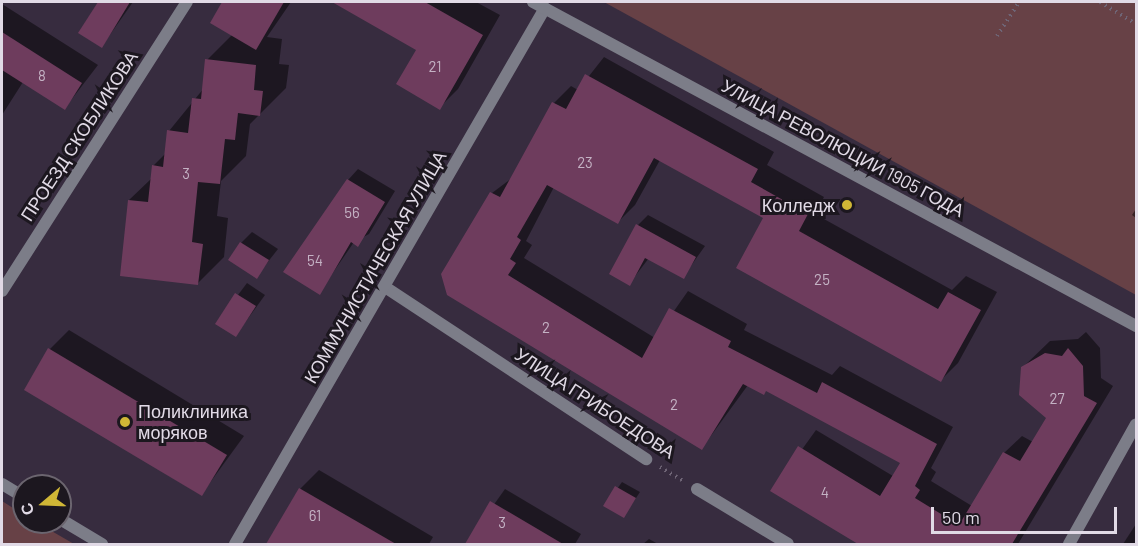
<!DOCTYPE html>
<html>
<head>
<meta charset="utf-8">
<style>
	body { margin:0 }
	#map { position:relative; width:1138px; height:546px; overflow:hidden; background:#372c3f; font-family:Barlow,sans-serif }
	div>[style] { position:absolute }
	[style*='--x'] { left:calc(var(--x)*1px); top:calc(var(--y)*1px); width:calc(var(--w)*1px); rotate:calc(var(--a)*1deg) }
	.green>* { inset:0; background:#674146 }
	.shadow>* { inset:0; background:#0007 }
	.building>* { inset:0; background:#6e3c5d }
	.path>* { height:4px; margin-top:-2px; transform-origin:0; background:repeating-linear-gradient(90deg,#6f6576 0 1.5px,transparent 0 6px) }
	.minor>* { height:12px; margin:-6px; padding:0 6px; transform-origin:6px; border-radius:6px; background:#7c7d88 }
	.tertiary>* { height:12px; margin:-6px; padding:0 6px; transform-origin:6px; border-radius:6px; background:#7c7d88 }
	.dots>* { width:16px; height:16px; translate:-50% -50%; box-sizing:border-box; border:3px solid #1c171f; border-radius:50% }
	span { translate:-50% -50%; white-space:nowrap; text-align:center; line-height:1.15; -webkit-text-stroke:6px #1c171f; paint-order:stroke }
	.number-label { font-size:15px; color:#c4b2c4 }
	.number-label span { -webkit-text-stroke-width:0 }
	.street-label { font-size:18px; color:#e1dae6 }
	.poi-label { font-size:18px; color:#e1dae6 }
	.right { translate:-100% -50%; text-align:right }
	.left { translate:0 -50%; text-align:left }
	.frame { position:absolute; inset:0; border:3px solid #e1dae6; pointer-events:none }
	.north { position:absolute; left:12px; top:474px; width:60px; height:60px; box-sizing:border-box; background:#1c171f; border:2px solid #6b656f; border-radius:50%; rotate:251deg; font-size:16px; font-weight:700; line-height:24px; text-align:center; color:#e1dae6 }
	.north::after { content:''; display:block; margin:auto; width:21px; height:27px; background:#d0b736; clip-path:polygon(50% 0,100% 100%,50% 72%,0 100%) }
	.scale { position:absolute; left:931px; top:507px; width:186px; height:27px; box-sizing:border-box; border:3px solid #e1dae6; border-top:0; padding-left:8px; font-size:18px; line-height:21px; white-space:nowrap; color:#e1dae6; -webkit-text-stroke:4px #1c171f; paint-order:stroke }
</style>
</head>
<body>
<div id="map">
	<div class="green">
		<i style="clip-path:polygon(604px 2px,1136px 2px,1136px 295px)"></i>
		<i style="clip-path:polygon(2px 501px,24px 515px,24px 522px,36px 522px,74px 544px,2px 544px)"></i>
	</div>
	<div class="shadow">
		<i style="clip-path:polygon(100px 2px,133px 2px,102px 46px,80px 33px)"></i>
		<i style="clip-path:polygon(224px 2px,291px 2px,267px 37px,282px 39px,279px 64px,289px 65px,286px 88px,250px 124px,246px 156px,221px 181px,217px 216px,228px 218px,224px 257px,198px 283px,129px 200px,152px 178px,153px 166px,166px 153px,169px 131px,204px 88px,207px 60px,233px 34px,212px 22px)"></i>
		<i style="clip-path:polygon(335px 2px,476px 2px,500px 15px,458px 89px,439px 108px,418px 49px)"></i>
		<i style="clip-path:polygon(2px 4px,98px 65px,65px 108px,23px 82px,2px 115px)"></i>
		<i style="clip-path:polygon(604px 57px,774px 152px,767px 165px,824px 197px,815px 214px,952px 290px,966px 276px,997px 292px,958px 363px,941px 380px,765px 218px,660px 160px,635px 205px,618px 222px,554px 187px,526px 241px,532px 245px,524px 258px,655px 338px,688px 291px,747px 324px,744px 330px,832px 375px,840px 366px,953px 427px,931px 468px,936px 472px,931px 481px,972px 506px,1004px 453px,1022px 436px,1033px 442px,1047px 418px,1022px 368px,1050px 341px,1078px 339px,1086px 332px,1100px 348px,1101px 378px,1113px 386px,1018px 544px,860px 544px,772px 491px,816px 430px,893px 476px,902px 462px,767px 389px,748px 385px,702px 448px,443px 274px,492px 193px,512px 178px,554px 103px,571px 86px,578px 90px)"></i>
		<i style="clip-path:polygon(358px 169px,395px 191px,369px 234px,354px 242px,319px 293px,348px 180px)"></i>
		<i style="clip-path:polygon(1136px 209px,1136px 218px,1132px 215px)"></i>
		<i style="clip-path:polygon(648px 215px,705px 246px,683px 277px,649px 258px,629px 284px,638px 225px)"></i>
		<i style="clip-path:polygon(252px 232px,278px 249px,256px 277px,241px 243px)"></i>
		<i style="clip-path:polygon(247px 283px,265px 295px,236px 335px,217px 323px)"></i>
		<i style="clip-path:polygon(69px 330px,244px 436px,201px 495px,26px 389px,50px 349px)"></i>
		<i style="clip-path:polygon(319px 470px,433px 537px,429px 544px,267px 544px,300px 489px)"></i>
		<i style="clip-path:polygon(622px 482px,640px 492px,624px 516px,605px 506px)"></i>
		<i style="clip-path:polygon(505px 489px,581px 534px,575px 544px,466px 544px)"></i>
		<i style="clip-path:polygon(1136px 524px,1136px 544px,1123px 544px)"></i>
		<i style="clip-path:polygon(649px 539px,658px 544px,643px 544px)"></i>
	</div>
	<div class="building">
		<i style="clip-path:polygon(98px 2px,130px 2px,102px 48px,78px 33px)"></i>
		<i style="clip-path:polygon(222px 2px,284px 2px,256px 50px,210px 23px)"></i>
		<i style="clip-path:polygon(332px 2px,425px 2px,483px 35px,440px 110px,396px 84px,416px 50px)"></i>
		<i style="clip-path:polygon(2px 32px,82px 83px,65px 110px,2px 70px)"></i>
		<i style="clip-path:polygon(205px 59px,256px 65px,254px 90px,263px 91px,260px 116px,238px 113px,235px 140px,225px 139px,220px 184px,198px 182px,192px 242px,203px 244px,198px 285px,120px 276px,128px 200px,148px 202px,152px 165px,163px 167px,167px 130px,188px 133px,192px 98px,201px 99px)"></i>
		<i style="clip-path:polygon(585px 74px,758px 169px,751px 182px,808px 214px,799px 231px,938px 309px,948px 292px,981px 310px,941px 382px,736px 268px,763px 218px,654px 158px,618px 224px,547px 185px,517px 237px,521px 240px,510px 259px,516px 263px,508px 275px,642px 358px,669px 308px,731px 341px,728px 347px,817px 393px,822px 382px,937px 444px,915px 486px,920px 490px,915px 498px,959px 525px,1003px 452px,1020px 461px,1046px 418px,1019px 395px,1021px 367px,1045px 353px,1062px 356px,1068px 348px,1083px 366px,1084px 396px,1097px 403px,1012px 544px,858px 544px,770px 491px,798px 446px,880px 496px,900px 463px,766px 391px,764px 395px,743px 384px,702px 450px,447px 295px,441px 274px,490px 192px,500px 197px,552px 102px,566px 109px)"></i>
		<i style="clip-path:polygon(347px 179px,385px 202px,358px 247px,351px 242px,320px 295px,283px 272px)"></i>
		<i style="clip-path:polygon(636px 224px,696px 257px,684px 279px,645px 258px,630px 286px,609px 274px)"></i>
		<i style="clip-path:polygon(240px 242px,269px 260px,257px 279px,228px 260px)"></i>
		<i style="clip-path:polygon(235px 293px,256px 306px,236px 337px,215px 324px)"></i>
		<i style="clip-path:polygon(48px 348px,227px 455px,202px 496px,24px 390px)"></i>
		<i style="clip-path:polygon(615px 486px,636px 498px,624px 518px,603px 506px)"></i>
		<i style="clip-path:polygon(299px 488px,396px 544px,266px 544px)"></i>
		<i style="clip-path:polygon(490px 501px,563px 544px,465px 544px)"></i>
	</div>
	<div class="path">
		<i style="--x:1100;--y:2;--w:42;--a:31.4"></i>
		<i style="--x:997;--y:36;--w:40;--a:-57.1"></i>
		<i style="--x:660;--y:467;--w:26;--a:31"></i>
	</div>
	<div class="minor">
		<i style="--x:385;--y:287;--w:313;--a:33.4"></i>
		<i style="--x:2;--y:484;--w:26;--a:31"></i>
		<i style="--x:697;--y:489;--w:106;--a:31.1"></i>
		<i style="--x:60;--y:519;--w:49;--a:30.8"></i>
		<i style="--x:235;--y:544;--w:619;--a:-59.96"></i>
	</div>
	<div class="tertiary">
		<i style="--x:533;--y:2;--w:685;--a:28.25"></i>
		<i style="--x:2;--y:291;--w:343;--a:-57.4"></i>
		<i style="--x:1069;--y:544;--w:137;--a:-60.8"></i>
	</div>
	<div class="dots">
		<i style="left:847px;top:205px;background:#d0b736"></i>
		<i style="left:125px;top:422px;background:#d0b736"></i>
	</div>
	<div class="number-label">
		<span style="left:435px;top:67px">21</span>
		<span style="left:42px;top:76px">8</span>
		<span style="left:585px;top:163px">23</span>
		<span style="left:186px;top:174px">3</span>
		<span style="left:352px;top:213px">56</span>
		<span style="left:315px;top:261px">54</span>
		<span style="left:822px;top:280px">25</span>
		<span style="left:546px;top:328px">2</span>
		<span style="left:1057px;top:399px">27</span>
		<span style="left:674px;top:405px">2</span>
		<span style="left:825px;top:493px">4</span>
		<span style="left:315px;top:516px">61</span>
		<span style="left:502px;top:523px">3</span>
	</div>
	<div class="street-label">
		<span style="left:79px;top:136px;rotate:-57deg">ПРОЕЗД СКОБЛИКОВА</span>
		<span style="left:843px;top:148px;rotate:28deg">УЛИЦА РЕВОЛЮЦИИ 1905 ГОДА</span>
		<span style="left:375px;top:267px;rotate:-60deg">КОММУНИСТИЧЕСКАЯ УЛИЦА</span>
		<span style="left:595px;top:403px;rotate:33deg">УЛИЦА ГРИБОЕДОВА</span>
	</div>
	<div class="poi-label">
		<span class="right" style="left:835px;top:205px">Колледж</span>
		<span class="left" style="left:138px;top:422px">Поликлиника<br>моряков</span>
	</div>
	<div class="frame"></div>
	<div class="north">С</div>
	<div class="scale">50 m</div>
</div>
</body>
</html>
